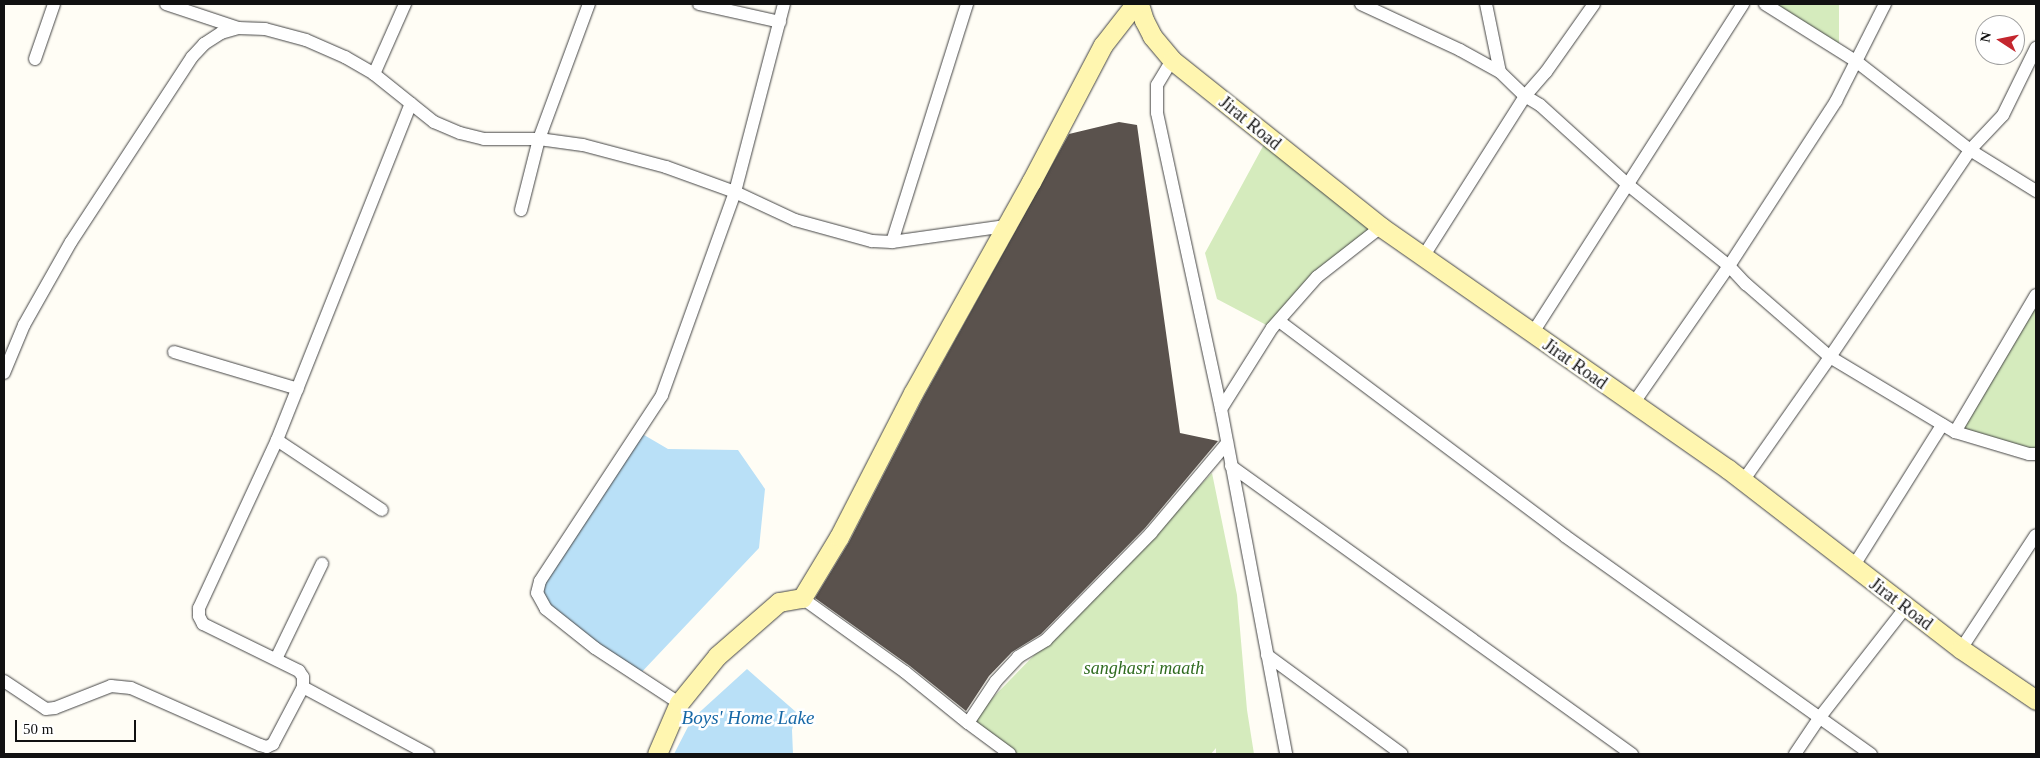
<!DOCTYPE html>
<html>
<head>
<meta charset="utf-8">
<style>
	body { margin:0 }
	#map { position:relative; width:2040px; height:758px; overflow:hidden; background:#fffdf5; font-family:"Times New Roman",serif }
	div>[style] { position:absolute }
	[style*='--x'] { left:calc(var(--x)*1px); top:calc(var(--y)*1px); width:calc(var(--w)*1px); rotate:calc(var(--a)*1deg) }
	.green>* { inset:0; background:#d5ebbd }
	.water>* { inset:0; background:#b9e0f7 }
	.building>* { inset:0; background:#5a524d }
	.roads { filter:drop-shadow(0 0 1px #444) drop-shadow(0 0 1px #444) }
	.street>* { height:12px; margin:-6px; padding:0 6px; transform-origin:6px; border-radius:6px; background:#fff }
	.secondary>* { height:19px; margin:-9.5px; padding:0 9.5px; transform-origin:9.5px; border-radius:9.5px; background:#fff6b0 }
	span { translate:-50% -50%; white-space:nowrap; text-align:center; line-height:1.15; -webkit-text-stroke:5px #fff; paint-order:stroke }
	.street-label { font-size:18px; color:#111 }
	.park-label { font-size:18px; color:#2f6b1f; font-style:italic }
	.water-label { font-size:19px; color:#1768a6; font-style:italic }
	.frame { position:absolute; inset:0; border:5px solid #111; pointer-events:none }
	.north { position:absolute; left:1975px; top:15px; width:50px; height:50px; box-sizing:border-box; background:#fff; border:1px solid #a0a0a0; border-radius:50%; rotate:281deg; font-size:14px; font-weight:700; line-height:20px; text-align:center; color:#111 }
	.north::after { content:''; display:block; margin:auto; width:18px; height:22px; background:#c4262e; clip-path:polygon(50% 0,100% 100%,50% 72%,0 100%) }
	.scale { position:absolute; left:15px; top:720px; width:121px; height:22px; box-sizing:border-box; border:2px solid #111; border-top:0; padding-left:6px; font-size:15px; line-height:18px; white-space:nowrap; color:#111; -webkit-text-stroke:4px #fff; paint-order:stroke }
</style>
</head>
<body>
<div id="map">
	<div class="green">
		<i style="clip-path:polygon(1765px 4px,1839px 4px,1839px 51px)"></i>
		<i style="clip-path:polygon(1268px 137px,1381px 227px,1317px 277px,1272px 328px,1217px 299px,1205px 253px)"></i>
		<i style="clip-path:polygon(2036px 297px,2036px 454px,1955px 432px)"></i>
		<i style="clip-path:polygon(1212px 473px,1237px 595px,1247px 710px,1254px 754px,1216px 754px,1216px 748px,1211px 754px,1009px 754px,968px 723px)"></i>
	</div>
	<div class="water">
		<i style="clip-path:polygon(639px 432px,668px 449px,738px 450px,765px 489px,759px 548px,638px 676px,595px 648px,537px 593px)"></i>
		<i style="clip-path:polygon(747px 669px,796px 712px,792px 730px,793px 754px,674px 754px,692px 719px)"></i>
	</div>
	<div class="building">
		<i style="clip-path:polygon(1119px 122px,1137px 125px,1180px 433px,1218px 441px,1145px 528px,1041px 634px,1012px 652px,989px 676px,966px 711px,910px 666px,815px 598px,849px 542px,923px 398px,1069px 134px)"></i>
	</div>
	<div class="roads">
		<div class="street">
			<i style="--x:166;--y:4;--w:76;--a:18.4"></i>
			<i style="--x:699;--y:4;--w:83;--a:12.5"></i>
			<i style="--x:1361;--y:4;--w:109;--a:24.9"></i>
			<i style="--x:1460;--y:50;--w:46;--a:28.8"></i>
			<i style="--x:1500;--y:72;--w:35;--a:44"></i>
			<i style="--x:1525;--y:96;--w:17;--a:31"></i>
			<i style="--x:1540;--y:105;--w:118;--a:42.2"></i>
			<i style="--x:1627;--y:184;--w:131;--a:38.8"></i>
			<i style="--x:1729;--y:266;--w:25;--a:47"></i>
			<i style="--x:1746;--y:284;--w:111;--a:41"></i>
			<i style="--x:1830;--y:357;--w:146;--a:31"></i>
			<i style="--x:1955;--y:432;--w:77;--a:16.6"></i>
			<i style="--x:2029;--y:454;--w:7;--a:0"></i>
			<i style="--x:1486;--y:4;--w:69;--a:78.4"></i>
			<i style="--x:1765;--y:4;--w:109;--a:32.2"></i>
			<i style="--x:1857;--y:62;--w:143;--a:37.9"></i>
			<i style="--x:1970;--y:150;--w:78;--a:31.8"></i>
			<i style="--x:35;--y:59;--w:58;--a:-70.9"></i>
			<i style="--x:1172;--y:60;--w:29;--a:121"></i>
			<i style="--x:1157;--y:85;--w:28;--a:90"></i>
			<i style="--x:1157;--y:113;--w:303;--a:77.8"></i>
			<i style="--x:1221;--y:409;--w:351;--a:79.3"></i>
			<i style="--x:374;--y:74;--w:77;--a:-66.1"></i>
			<i style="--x:521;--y:210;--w:73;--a:-75.8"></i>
			<i style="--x:539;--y:139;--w:144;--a:-69.7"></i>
			<i style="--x:892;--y:242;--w:250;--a:-72.5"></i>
			<i style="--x:1423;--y:257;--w:191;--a:-57.6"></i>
			<i style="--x:1525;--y:96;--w:32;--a:-49"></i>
			<i style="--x:1546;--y:72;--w:83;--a:-54.8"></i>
			<i style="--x:1279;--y:321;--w:358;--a:36.9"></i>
			<i style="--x:1565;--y:536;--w:376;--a:35.5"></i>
			<i style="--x:1532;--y:334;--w:392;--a:-57.4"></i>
			<i style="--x:174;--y:352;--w:129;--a:16.6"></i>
			<i style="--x:4;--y:373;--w:52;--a:-67.4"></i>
			<i style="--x:24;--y:325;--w:95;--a:-60.5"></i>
			<i style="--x:71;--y:242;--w:221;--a:-56.8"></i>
			<i style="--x:192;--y:57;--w:18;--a:-47"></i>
			<i style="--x:204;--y:44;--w:20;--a:-33"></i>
			<i style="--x:221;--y:33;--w:18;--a:-16"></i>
			<i style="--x:238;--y:28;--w:27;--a:2"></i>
			<i style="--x:265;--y:29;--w:42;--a:15"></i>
			<i style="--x:306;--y:40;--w:43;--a:23.6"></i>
			<i style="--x:345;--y:57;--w:34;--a:30"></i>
			<i style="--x:374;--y:74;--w:77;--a:38.7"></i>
			<i style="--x:434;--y:122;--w:28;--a:23"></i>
			<i style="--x:460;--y:133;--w:25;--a:14"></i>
			<i style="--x:484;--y:139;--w:55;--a:0"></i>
			<i style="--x:539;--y:139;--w:44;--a:7.8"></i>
			<i style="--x:583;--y:145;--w:86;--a:14.8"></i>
			<i style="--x:666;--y:167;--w:73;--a:19.9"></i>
			<i style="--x:735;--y:192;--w:66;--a:25"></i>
			<i style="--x:795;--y:220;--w:80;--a:15.3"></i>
			<i style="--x:872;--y:241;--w:20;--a:3"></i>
			<i style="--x:892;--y:242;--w:115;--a:-8"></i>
			<i style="--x:1633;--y:404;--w:168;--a:-55.2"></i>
			<i style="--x:1729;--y:266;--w:197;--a:-57"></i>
			<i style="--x:1836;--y:101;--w:109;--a:-63.2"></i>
			<i style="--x:1221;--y:409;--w:96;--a:-57.8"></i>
			<i style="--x:1272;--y:328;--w:68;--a:-48.6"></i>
			<i style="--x:1317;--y:277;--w:81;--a:-38"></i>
			<i style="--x:1955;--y:432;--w:159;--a:-59.4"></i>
			<i style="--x:277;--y:440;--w:126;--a:33.7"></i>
			<i style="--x:1231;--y:466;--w:494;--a:35.7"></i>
			<i style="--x:1743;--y:481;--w:151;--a:-54.9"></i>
			<i style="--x:1830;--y:357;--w:250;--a:-55.9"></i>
			<i style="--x:1970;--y:150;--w:48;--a:-46.7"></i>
			<i style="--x:2003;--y:115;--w:75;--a:-63.8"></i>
			<i style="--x:1853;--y:567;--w:168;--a:-57.9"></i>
			<i style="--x:802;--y:598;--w:127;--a:35.7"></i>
			<i style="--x:905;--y:672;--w:81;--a:39"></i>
			<i style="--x:968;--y:723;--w:50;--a:-56.3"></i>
			<i style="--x:996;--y:681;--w:33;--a:-47"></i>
			<i style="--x:1018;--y:657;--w:33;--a:-31"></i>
			<i style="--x:1046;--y:640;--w:150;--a:-45.5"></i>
			<i style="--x:1151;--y:533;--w:118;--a:-49.8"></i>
			<i style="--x:1961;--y:649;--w:136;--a:-56.7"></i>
			<i style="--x:1267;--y:655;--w:167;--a:36.3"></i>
			<i style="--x:276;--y:659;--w:106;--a:-64.2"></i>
			<i style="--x:4;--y:681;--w:50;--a:33.7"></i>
			<i style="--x:46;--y:709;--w:9;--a:-6"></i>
			<i style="--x:55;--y:708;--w:60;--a:-21.4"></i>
			<i style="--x:111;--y:686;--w:20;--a:6"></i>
			<i style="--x:131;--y:688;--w:141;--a:23.8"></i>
			<i style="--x:260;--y:745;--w:7;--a:16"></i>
			<i style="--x:267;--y:747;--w:7;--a:-27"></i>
			<i style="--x:273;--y:744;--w:64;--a:-62.2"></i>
			<i style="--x:303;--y:687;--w:10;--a:-90"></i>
			<i style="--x:303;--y:677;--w:7;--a:-124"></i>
			<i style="--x:299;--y:671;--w:107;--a:-153.9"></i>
			<i style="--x:203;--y:624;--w:9;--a:-117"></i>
			<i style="--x:199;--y:616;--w:8;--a:-90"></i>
			<i style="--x:199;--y:608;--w:185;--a:-65.1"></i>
			<i style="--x:277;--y:440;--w:362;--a:-68.3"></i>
			<i style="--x:303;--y:687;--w:142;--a:28.2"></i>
			<i style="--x:679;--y:703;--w:100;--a:-146.8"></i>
			<i style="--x:595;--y:648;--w:63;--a:-141.5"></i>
			<i style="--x:546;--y:609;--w:18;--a:-119"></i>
			<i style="--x:537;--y:593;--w:12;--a:-76"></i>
			<i style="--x:540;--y:581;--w:222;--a:-56.7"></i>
			<i style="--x:662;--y:395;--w:216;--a:-70.2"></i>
			<i style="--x:735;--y:192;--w:194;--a:-75.4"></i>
			<i style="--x:968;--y:723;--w:52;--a:36.4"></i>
			<i style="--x:1795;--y:754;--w:45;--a:-56"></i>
			<i style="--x:1820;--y:717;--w:140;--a:-52"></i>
		</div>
		<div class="secondary">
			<i style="--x:1139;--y:4;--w:17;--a:73"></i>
			<i style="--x:1144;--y:20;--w:18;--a:63"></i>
			<i style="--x:1152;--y:36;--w:31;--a:50"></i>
			<i style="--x:1172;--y:60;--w:268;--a:38.6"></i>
			<i style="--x:1381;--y:227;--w:423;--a:34.9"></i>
			<i style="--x:1728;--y:469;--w:294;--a:37.7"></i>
			<i style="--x:1961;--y:649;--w:91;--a:34.2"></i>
			<i style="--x:657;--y:754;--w:56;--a:-66.7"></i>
			<i style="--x:679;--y:703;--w:60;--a:-51"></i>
			<i style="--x:717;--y:656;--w:82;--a:-41.1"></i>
			<i style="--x:779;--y:602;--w:23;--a:-10"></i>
			<i style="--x:802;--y:598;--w:71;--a:-58.8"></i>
			<i style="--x:839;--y:537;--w:162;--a:-62.8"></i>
			<i style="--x:913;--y:393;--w:242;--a:-60.8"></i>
			<i style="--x:1031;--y:182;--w:155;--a:-62.3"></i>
			<i style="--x:1103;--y:45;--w:52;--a:-52"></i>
		</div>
	</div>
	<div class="street-label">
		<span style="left:1250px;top:123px;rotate:39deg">Jirat Road</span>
		<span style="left:1575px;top:364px;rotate:35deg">Jirat Road</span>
		<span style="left:1901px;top:604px;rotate:37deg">Jirat Road</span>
	</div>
	<div class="park-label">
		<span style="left:1144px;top:668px">sanghasri maath</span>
	</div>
	<div class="water-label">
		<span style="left:748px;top:718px">Boys' Home Lake</span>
	</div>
	<div class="frame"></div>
	<div class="north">N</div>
	<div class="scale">50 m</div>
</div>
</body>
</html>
